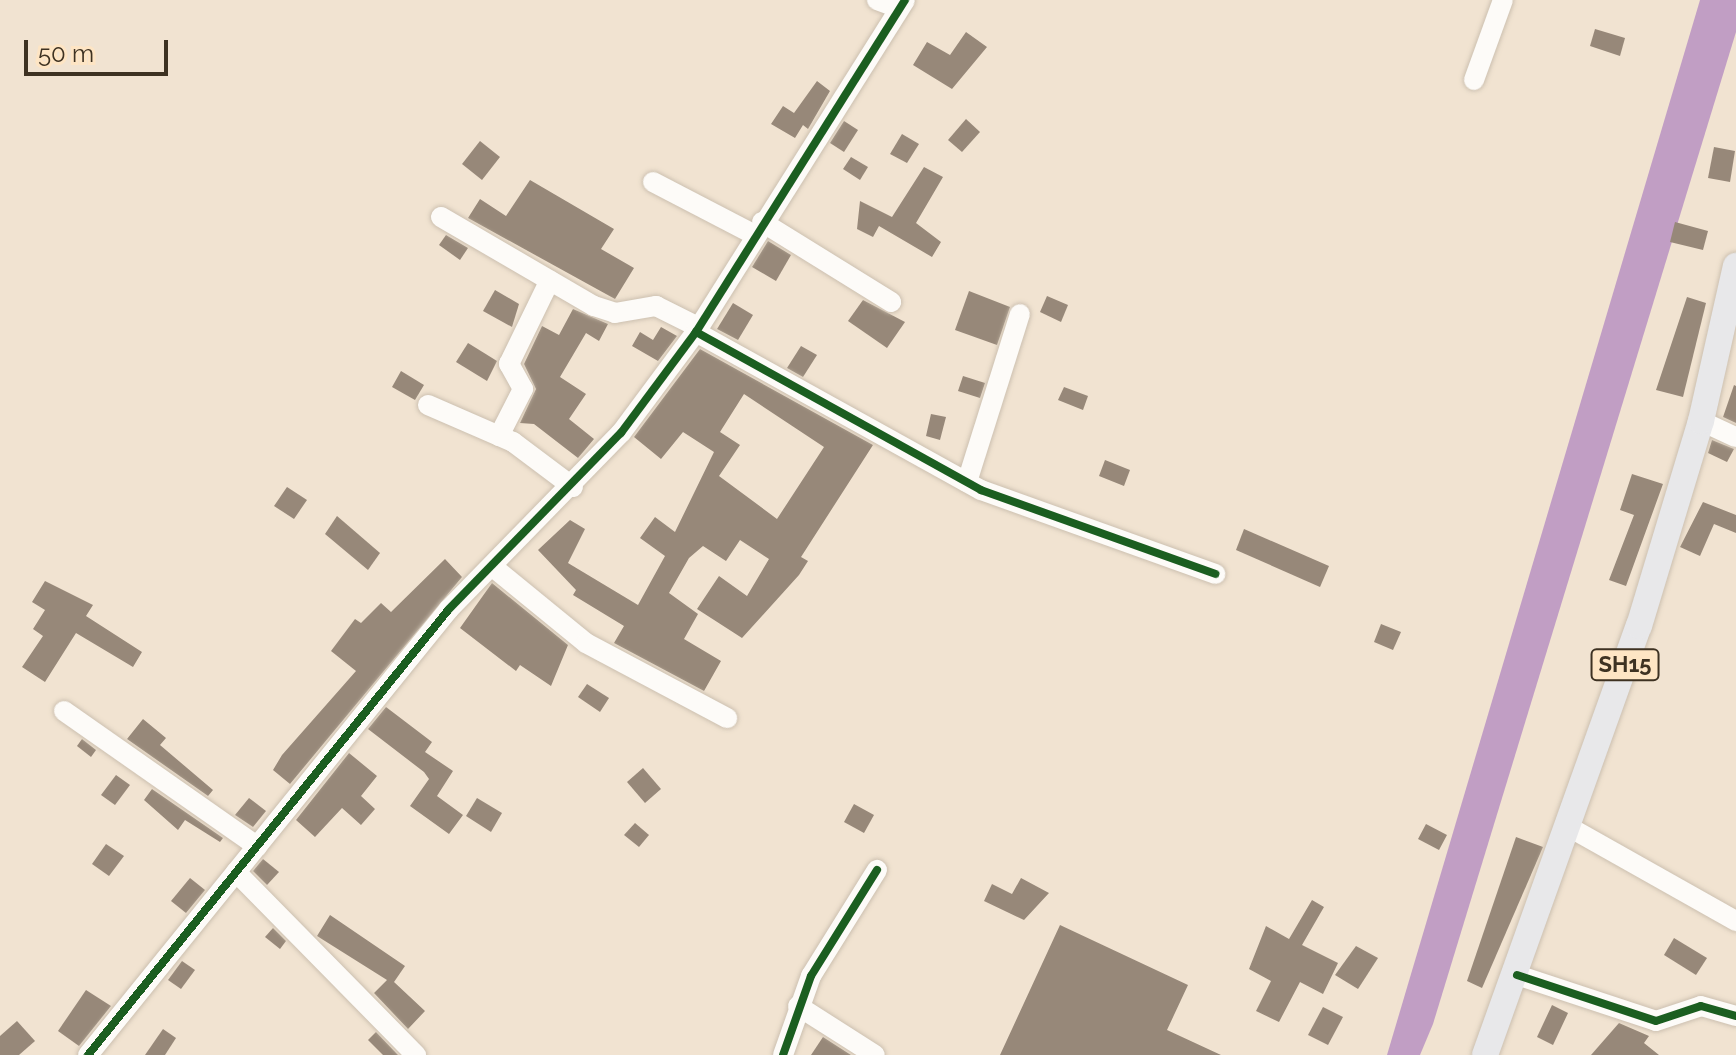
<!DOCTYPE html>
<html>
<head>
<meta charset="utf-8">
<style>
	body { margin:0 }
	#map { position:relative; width:1736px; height:1055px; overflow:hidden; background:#f1e3d1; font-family:Raleway,sans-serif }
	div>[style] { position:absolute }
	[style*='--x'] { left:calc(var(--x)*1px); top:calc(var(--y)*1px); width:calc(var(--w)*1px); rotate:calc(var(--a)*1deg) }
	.water>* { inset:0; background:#c19ec4 }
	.building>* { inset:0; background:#978879 }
	.roads { filter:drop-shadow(0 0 2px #ccc0b0) drop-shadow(0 0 2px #ccc0b0) }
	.minor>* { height:20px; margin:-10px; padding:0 10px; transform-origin:10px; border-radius:10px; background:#fdfbf8 }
	.major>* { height:26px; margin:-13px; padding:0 13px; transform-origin:13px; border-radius:13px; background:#e8e8ea }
	.cycleway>* { height:8px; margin:-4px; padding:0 4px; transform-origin:4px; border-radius:4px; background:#1b5e20 }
	span { translate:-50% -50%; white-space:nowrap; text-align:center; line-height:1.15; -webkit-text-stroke:8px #fee5c4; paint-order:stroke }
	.shield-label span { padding:2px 6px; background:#fee5c4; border:2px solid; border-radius:6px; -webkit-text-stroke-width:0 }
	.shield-label { font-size:22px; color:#3e3222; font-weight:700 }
	.scale { position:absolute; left:24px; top:40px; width:144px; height:36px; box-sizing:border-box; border:4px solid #3e3222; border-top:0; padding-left:10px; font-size:24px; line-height:28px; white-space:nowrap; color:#3e3222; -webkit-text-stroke:6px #fee5c4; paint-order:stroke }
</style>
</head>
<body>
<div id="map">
	<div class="water">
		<i style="clip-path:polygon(1700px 0,1736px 0,1736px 32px,1433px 1024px,1420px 1055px,1387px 1055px)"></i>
	</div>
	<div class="building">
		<i style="clip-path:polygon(1595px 29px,1625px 38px,1620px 56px,1590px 46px)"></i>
		<i style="clip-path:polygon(966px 32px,987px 47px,952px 89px,913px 65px,927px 42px,950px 55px)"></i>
		<i style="clip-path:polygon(817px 81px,830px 91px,808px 129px,803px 125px,795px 138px,771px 124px,783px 106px,794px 113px)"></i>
		<i style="clip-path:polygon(966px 119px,980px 132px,962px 152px,948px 140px)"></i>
		<i style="clip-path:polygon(844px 121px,858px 130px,844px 152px,830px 143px)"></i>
		<i style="clip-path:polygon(902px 134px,919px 144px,907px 163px,890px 154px)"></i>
		<i style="clip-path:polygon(480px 141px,500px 157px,482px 180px,462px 164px)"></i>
		<i style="clip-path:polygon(1714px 147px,1735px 151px,1730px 182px,1708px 178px)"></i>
		<i style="clip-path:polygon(851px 157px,868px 167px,860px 180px,843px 169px)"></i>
		<i style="clip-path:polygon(924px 167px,943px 177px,916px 223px,941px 242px,932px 257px,879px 226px,873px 237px,857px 229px,860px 201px,892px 217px)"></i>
		<i style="clip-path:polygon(530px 180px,614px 229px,601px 249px,634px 268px,615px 299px,468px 218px,480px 199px,506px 216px)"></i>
		<i style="clip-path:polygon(1675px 222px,1708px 231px,1703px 250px,1670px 242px)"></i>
		<i style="clip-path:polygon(446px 235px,468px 248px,460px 260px,439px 245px)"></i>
		<i style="clip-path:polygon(768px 241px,791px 255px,776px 281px,752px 267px)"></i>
		<i style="clip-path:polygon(495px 290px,519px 304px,512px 327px,483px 311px)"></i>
		<i style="clip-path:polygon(969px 291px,1010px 307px,997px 345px,955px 330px)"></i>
		<i style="clip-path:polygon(1047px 296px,1068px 305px,1061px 322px,1040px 312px)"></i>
		<i style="clip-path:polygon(1687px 297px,1706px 303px,1683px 397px,1656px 390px)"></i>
		<i style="clip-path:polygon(863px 300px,905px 322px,887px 348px,848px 321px)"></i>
		<i style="clip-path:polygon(733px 303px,753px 315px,738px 340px,717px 329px)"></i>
		<i style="clip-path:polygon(573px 309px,608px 324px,599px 341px,586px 333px,560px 377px,586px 394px,569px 419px,594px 439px,578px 458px,534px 424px,520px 423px,536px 389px,524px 364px,542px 326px,559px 335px)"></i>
		<i style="clip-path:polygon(661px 327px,677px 336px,658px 361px,632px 346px,640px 332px,653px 340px)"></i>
		<i style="clip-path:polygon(468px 343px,497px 361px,487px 381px,456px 362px)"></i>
		<i style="clip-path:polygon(801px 346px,817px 355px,803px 377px,787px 368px)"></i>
		<i style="clip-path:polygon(evenodd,700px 349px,873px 445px,801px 557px,808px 561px,799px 575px,742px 638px,697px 609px,719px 576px,747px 596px,769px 559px,740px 540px,726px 561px,703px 546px,689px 558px,669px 593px,698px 614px,684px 639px,721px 661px,704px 691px,614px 643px,624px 626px,573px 595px,576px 590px,538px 550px,570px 520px,585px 529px,568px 563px,638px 605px,665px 556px,640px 538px,655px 517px,675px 532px,714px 452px,683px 432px,661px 459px,634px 437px,700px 349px,744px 394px,824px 447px,777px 519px,719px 476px,740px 445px,720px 432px,744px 394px)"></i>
		<i style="clip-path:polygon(401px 371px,424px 385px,415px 400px,392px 387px)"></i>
		<i style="clip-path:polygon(963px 376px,985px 383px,980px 398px,958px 391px)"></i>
		<i style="clip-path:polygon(1734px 385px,1736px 386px,1736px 423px,1723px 417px)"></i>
		<i style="clip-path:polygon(1064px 387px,1088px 396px,1083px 410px,1058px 400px)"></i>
		<i style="clip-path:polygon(931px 414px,946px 417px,940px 440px,926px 436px)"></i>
		<i style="clip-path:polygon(1712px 440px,1734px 449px,1727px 462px,1708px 453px)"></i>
		<i style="clip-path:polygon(1105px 460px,1130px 470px,1124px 486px,1099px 476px)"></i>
		<i style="clip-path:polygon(1632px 474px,1663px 484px,1626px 586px,1609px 580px,1634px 515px,1620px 510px)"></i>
		<i style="clip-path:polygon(287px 487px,307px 500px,294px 519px,274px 506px)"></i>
		<i style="clip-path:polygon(1703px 502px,1736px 515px,1736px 533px,1714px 524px,1700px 556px,1680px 547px)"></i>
		<i style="clip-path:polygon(337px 516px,380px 553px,368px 570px,325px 534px)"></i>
		<i style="clip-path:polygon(1244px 529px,1329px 566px,1320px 587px,1236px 550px)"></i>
		<i style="clip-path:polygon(445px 559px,462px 577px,290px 784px,273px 770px,282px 755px,356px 671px,331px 651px,355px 619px,361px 623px,381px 603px,391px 612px)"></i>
		<i style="clip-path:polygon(45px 581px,93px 605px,86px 616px,142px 652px,133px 667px,76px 633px,45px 682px,22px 667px,43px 636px,33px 629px,45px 610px,32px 602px)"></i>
		<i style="clip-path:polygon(492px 583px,568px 645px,551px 686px,520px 665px,516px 671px,460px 628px)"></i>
		<i style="clip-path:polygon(1381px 624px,1401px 632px,1393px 650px,1374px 642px)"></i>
		<i style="clip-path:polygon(587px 684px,609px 698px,600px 712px,578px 697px)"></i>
		<i style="clip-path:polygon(386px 707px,432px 742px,425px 752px,453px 771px,437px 796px,463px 815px,449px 834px,410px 806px,429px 779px,424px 772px,368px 729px)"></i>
		<i style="clip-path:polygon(143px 719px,166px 738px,160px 745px,213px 790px,208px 796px,127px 739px)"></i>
		<i style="clip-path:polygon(82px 739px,96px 750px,91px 757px,77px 746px)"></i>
		<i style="clip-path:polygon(349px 753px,377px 776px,361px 796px,375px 809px,361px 825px,342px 808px,315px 837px,296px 820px)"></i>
		<i style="clip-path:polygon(643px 768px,661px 789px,645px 803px,627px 782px)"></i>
		<i style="clip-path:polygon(116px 775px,130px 785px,115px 805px,101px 795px)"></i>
		<i style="clip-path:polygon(152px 789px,223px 838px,220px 842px,185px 820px,178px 830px,144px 800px)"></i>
		<i style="clip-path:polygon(249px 798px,266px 811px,253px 827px,235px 815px)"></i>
		<i style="clip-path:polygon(477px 798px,502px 813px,491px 832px,466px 816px)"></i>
		<i style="clip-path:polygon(854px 804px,874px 815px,864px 833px,844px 822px)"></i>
		<i style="clip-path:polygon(635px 823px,649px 835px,639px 847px,624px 835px)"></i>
		<i style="clip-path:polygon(1426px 824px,1447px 835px,1439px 850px,1418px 839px)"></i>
		<i style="clip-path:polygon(1516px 837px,1543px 847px,1482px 988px,1467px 981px)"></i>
		<i style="clip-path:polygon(106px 844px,124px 856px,109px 876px,92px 864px)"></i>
		<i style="clip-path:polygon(263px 859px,279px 872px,267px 885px,253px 871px)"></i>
		<i style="clip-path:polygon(190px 878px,205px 890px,186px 913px,171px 901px)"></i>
		<i style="clip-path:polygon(1021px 878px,1049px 893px,1024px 920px,984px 901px,992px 884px,1012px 894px)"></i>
		<i style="clip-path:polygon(1312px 900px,1324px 907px,1302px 945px,1338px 963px,1323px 994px,1300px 982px,1279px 1022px,1256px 1011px,1271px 981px,1249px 969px,1266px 926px,1289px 939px)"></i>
		<i style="clip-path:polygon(330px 915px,405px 966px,394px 982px,425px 1011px,408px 1029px,374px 993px,387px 980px,317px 936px)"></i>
		<i style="clip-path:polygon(1060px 925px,1188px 985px,1167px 1030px,1221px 1055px,1000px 1055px)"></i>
		<i style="clip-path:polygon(273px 928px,286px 941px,280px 949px,265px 937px)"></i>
		<i style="clip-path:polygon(1674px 938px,1707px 958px,1696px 975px,1664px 955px)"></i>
		<i style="clip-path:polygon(1356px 946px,1378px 958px,1358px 989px,1335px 975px)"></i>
		<i style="clip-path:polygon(182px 961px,195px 970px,181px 989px,168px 980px)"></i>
		<i style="clip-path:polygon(86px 990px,111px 1006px,79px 1046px,58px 1031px)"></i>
		<i style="clip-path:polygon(1552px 1005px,1568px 1013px,1553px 1045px,1537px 1037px)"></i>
		<i style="clip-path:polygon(1323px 1007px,1343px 1017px,1328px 1045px,1308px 1035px)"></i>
		<i style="clip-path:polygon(17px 1021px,35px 1041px,19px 1055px,0 1055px,0 1036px)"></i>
		<i style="clip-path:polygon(1619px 1023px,1649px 1036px,1644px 1043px,1659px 1055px,1591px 1055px)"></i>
		<i style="clip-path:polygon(163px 1029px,176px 1038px,165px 1055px,145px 1055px)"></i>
		<i style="clip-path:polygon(376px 1032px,398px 1055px,383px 1055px,368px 1040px)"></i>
		<i style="clip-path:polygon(823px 1037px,851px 1055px,811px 1055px)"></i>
	</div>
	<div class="roads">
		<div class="minor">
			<i style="--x:877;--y:0;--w:20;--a:20"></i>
			<i style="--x:1474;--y:80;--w:85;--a:-70.1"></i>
			<i style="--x:653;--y:182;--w:115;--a:27.5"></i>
			<i style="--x:441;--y:217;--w:177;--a:30.2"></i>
			<i style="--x:594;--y:306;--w:22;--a:18"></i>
			<i style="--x:615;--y:313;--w:42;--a:-9.7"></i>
			<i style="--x:656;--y:306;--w:47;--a:26.6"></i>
			<i style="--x:762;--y:222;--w:152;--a:31.8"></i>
			<i style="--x:696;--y:332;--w:326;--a:29"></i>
			<i style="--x:981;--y:490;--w:249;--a:19.7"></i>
			<i style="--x:428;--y:405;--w:93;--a:23.5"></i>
			<i style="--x:513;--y:442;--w:75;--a:36.9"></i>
			<i style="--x:1701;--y:421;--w:38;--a:25"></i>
			<i style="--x:499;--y:436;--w:53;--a:-62.9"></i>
			<i style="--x:523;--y:389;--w:29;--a:-119"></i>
			<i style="--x:509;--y:364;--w:93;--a:-64"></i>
			<i style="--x:967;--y:482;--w:176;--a:-72.5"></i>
			<i style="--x:493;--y:567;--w:120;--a:39.3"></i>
			<i style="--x:586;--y:643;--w:160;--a:28"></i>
			<i style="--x:64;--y:711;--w:236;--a:35"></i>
			<i style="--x:1569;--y:827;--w:192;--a:29.4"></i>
			<i style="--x:236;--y:872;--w:257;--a:45.5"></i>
			<i style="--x:1517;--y:975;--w:146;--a:18.3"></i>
			<i style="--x:1656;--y:1021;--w:47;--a:-18.4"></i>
			<i style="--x:1701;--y:1006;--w:36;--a:16"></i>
			<i style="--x:798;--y:1006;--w:91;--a:32.5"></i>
			<i style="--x:88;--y:1055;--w:574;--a:-51.01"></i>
			<i style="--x:449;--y:609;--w:246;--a:-45.7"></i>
			<i style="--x:621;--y:433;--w:126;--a:-53.4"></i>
			<i style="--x:696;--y:332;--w:392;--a:-57.8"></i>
			<i style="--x:783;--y:1055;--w:84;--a:-70.5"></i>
			<i style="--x:811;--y:976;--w:125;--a:-58.1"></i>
		</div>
		<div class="major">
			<i style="--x:1485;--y:1055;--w:456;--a:-70.3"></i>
			<i style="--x:1639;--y:626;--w:214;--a:-73.2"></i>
			<i style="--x:1701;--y:421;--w:159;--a:-77.3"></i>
		</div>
	</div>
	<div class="cycleway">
		<i style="--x:696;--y:332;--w:326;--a:29"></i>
		<i style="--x:981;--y:490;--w:249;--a:19.7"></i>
		<i style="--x:1517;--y:975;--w:146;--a:18.3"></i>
		<i style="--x:1656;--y:1021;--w:47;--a:-18.4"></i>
		<i style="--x:1701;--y:1006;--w:36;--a:16"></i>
		<i style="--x:88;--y:1055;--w:574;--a:-51.01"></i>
		<i style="--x:449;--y:609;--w:246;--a:-45.7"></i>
		<i style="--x:621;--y:433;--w:126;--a:-53.4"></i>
		<i style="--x:696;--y:332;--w:392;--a:-57.8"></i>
		<i style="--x:783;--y:1055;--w:84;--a:-70.5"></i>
		<i style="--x:811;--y:976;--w:125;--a:-58.1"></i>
	</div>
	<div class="shield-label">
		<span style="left:1625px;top:665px">SH15</span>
	</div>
	<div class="scale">50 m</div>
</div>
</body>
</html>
